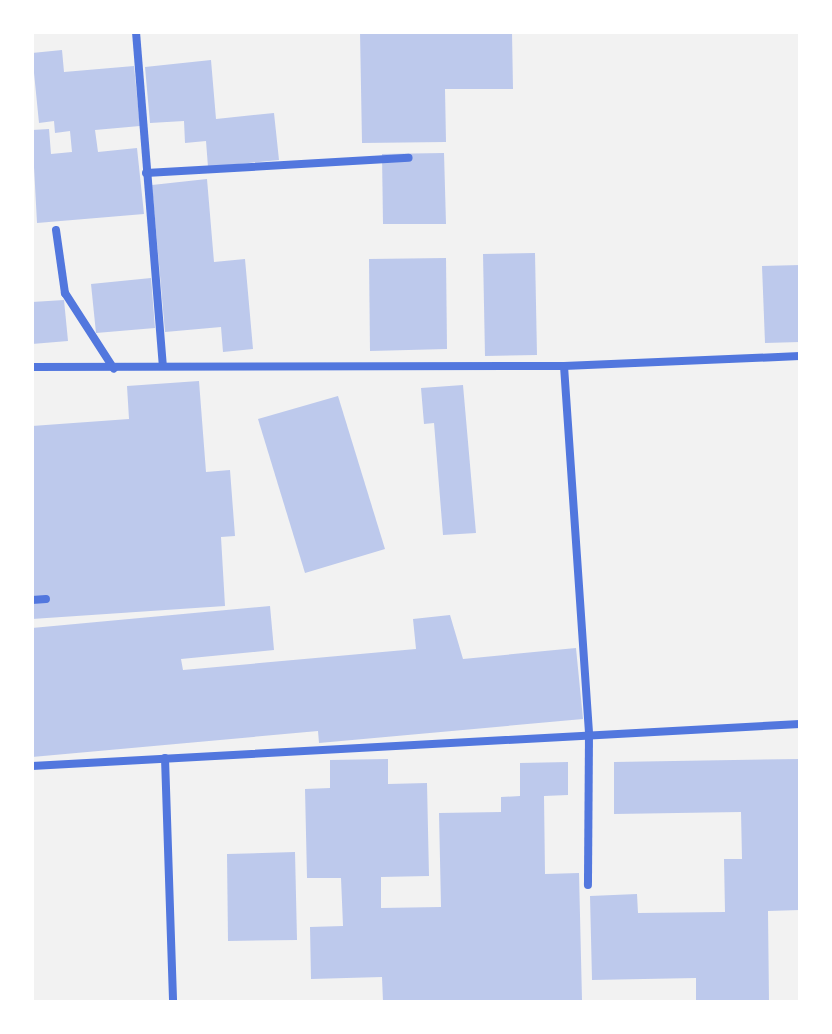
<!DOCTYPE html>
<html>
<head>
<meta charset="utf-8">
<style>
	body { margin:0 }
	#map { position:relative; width:832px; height:1034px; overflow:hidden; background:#f2f2f2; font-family:"Work Sans",sans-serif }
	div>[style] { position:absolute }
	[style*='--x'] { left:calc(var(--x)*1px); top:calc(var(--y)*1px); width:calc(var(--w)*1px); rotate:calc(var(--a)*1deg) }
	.building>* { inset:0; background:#bdc9ec }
	.minor>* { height:8px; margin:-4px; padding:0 4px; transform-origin:4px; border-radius:4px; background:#5277de }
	span { translate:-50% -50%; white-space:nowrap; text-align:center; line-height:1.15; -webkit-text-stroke:7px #fff; paint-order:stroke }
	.frame { position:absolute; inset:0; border:34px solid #fff; pointer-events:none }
</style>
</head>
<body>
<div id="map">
	<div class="building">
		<i style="clip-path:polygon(360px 32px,512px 32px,513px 89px,445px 89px,446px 142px,362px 143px)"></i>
		<i style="clip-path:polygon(62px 50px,64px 72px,134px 66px,140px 126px,95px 130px,98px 152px,137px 148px,144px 214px,37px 223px,32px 130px,49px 129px,51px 154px,72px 152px,70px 131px,55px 133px,54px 121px,39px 123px,32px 53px)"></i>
		<i style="clip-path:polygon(211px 60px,216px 119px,274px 113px,279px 160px,208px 167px,206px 141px,185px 143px,184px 121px,150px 123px,145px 67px)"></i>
		<i style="clip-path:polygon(444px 153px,446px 224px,383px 224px,382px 154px)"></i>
		<i style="clip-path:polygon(207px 179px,214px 262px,245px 259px,253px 349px,223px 352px,221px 327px,165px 332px,152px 185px)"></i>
		<i style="clip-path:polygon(535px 253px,537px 355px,485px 356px,483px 254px)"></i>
		<i style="clip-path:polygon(446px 258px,447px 349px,370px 351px,369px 259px)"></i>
		<i style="clip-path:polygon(800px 265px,800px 342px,765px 343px,762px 266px)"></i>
		<i style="clip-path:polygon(151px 278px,155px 328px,96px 333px,91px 284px)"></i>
		<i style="clip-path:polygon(64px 300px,68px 341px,32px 344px,32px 302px)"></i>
		<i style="clip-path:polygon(199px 381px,206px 472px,230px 470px,235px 536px,221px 537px,225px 606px,32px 619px,32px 426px,129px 419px,127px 386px)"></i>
		<i style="clip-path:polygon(463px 385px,476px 533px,443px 535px,434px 423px,424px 424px,421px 388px)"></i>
		<i style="clip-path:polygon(338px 396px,385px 549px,305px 573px,258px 419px)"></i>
		<i style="clip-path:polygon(270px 606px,274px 650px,181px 659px,183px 670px,416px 649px,413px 619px,450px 615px,463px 659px,576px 648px,583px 719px,319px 743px,318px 731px,32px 757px,32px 628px)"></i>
		<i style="clip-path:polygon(388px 759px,388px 784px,427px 783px,429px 876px,381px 877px,381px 908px,441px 907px,439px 813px,501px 812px,501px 797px,520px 796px,520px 763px,568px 762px,568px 795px,544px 796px,545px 874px,579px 873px,582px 1000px,383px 1002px,382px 977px,311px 979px,310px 927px,343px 926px,341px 878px,307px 878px,305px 789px,330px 788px,330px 760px)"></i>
		<i style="clip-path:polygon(800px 759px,800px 910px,768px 911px,769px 1002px,696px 1002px,696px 978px,592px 980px,590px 896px,637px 894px,638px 913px,725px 912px,724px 859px,742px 859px,741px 812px,614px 814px,614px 762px)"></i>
		<i style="clip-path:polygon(295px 852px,297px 940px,228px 941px,227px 854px)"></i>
	</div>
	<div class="minor">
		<i style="--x:136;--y:32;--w:335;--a:85.4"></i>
		<i style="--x:146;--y:173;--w:263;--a:-3.3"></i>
		<i style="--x:56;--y:230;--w:64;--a:81.9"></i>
		<i style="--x:65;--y:293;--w:90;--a:57.2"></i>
		<i style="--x:564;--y:366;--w:370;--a:86.1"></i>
		<i style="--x:589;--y:735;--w:150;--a:90.4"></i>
		<i style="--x:32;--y:367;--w:532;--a:-0.11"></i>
		<i style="--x:564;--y:366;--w:236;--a:-2.4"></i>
		<i style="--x:32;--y:600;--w:14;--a:-4"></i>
		<i style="--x:165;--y:758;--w:244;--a:88.1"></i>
		<i style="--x:32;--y:766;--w:769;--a:-3.13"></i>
	</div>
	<div class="frame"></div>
</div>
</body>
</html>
